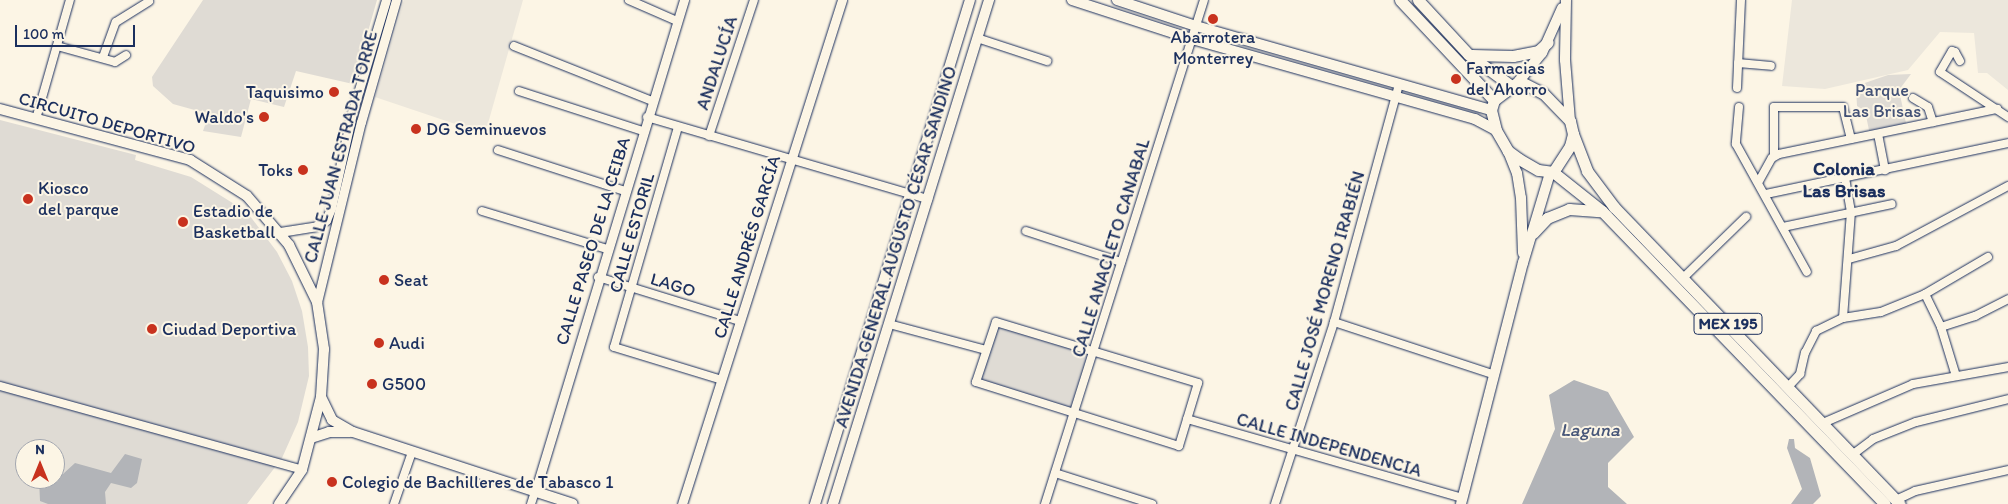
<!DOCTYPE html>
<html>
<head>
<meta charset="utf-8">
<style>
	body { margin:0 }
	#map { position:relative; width:2008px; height:504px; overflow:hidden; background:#fcf5e5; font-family:Itim,sans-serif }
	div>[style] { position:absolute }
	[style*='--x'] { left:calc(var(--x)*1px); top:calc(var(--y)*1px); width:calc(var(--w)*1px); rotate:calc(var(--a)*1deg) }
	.built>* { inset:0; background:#ece7dc }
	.green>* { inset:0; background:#dfdbd4 }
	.water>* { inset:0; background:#b2b4b8 }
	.roads { filter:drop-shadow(0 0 1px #1b2f5e) drop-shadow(0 0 1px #1b2f5e) }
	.minor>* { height:8px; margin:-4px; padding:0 4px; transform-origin:4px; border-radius:4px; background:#fcf5e5 }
	.tertiary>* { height:9px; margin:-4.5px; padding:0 4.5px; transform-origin:4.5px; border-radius:4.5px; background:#fcf5e5 }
	.secondary>* { height:10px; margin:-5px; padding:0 5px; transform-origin:5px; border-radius:5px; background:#fcf5e5 }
	.primary>* { height:11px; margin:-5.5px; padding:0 5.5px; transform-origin:5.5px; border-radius:5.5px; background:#fcf5e5 }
	.dots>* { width:14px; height:14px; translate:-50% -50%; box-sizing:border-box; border:2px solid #fcf5e5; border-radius:50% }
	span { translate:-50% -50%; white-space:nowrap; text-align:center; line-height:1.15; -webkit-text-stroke:4px #fcf5e5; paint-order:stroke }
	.shield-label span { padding:1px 4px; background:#fcf5e5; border:1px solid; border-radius:4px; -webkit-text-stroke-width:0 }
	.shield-label { font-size:16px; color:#1b2f5e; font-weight:700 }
	.poi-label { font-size:18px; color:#1b2f5e }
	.left { translate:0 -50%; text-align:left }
	.right { translate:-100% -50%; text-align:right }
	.street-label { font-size:18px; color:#1b2f5e }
	.park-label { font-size:18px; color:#425176 }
	.neighbourhood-label { font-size:19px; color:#1b2f5e; font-weight:700 }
	.water-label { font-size:19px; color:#485779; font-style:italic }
	.north { position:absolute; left:15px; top:439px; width:50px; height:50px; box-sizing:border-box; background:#fcf5e5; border:1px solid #a2a6af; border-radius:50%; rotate:0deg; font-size:14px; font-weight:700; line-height:20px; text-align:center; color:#1b2f5e }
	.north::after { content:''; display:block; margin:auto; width:18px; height:22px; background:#c8321e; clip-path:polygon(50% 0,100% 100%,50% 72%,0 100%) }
	.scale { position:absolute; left:15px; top:25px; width:120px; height:22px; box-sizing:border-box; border:2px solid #1b2f5e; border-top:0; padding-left:6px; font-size:15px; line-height:18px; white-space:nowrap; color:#1b2f5e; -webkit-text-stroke:4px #fcf5e5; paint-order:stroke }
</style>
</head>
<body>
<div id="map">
	<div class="built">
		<i style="clip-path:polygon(404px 0,523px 0,485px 134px,375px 97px)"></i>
		<i style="clip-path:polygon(1792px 0,2008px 0,2008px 90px,1987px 73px,1978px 73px,1974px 33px,1940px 32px,1908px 70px,1825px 89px,1782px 86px)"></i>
	</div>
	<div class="green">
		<i style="clip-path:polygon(203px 0,377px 0,353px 84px,296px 71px,284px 107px,251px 99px,241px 137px,203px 131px,209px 114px,173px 104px,153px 86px,152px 77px)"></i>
		<i style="clip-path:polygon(1911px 74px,1899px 90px,1907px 128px,1870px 135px,1865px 111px,1857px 106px,1856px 86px,1888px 75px)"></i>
		<i style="clip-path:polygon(evenodd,0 120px,136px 155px,135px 160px,191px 177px,247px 212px,277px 252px,292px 281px,302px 311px,308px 347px,309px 376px,298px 422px,282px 458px,247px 504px,0 504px,0 120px,25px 449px,55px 449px,55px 479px,25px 479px,25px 449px)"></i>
		<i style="clip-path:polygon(996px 322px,1094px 353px,1074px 411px,976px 382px)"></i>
	</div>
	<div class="water">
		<i style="clip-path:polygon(1574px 380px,1608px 392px,1634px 437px,1608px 463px,1608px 487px,1627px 504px,1522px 504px,1555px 429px,1549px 395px)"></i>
		<i style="clip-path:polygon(1789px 439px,1794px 439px,1795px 448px,1810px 458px,1821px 496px,1813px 504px,1791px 504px,1802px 489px,1787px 448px)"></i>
		<i style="clip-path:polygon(125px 454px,142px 459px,137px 483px,131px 488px,111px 483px,105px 492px,106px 504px,48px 504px,40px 501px,39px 479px,55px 479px,55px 465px,63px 474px,75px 463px,111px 473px)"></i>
	</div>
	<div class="roads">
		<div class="minor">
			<i style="--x:629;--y:0;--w:52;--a:23.6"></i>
			<i style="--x:977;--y:38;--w:74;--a:18.2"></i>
			<i style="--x:57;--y:46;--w:60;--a:15.4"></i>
			<i style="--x:115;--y:62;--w:13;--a:-32"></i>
			<i style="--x:514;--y:46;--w:149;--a:21.7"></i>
			<i style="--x:103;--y:57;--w:37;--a:-70"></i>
			<i style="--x:116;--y:22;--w:39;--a:-32"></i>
			<i style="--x:1960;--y:61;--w:10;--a:-119"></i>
			<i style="--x:1955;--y:52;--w:3;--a:-162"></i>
			<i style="--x:1952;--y:51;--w:24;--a:120"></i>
			<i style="--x:1940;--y:72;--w:82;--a:33.5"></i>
			<i style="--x:1738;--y:63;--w:33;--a:5"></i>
			<i style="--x:1737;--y:88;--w:88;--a:-87.4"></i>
			<i style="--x:519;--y:91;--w:130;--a:17.9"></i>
			<i style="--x:1913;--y:98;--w:17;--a:31"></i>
			<i style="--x:1928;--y:107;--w:16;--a:72"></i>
			<i style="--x:1739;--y:107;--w:37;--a:95"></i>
			<i style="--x:1736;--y:144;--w:146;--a:61"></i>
			<i style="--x:647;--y:117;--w:293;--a:16.3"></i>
			<i style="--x:36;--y:119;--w:124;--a:-74.1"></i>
			<i style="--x:678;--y:127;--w:229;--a:106.2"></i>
			<i style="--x:614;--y:347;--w:113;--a:17"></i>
			<i style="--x:1878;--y:134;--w:37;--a:79"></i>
			<i style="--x:709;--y:136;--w:143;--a:-71.7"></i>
			<i style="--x:498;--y:150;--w:133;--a:17.9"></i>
			<i style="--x:1774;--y:156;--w:49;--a:-90"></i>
			<i style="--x:1774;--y:107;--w:69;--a:0"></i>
			<i style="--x:1843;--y:107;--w:33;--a:76"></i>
			<i style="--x:1759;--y:181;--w:26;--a:-61"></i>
			<i style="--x:1772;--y:158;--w:8;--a:-30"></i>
			<i style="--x:1779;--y:154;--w:223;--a:-11.7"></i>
			<i style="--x:1766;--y:194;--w:247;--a:-11.9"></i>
			<i style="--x:482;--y:211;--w:131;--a:16.9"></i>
			<i style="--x:1783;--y:227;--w:111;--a:-11.9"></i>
			<i style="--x:1026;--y:231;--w:100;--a:18.1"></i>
			<i style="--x:1849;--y:259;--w:49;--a:-15.5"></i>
			<i style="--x:1896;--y:246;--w:127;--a:-28.2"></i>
			<i style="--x:598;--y:277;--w:149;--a:17.2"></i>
			<i style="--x:1683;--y:278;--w:88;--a:-44.1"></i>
			<i style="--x:1925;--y:294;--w:37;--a:64"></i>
			<i style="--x:1941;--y:327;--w:51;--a:73"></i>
			<i style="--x:1843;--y:318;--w:106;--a:-85.7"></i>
			<i style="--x:1851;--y:212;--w:35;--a:-100"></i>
			<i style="--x:996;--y:322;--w:211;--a:16.8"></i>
			<i style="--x:1198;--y:383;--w:66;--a:106.8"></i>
			<i style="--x:1179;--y:446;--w:213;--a:-162.5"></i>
			<i style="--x:976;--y:382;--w:63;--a:-71.6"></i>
			<i style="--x:1334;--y:322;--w:169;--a:18.2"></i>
			<i style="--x:889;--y:324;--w:100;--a:15"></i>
			<i style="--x:1941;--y:327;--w:36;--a:-18"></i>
			<i style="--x:1975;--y:316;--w:37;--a:-27"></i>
			<i style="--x:0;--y:386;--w:313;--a:15.5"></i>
			<i style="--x:1788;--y:387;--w:18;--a:-47"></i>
			<i style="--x:1800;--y:374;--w:22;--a:-77"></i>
			<i style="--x:1805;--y:353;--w:25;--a:-63"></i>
			<i style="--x:1816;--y:331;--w:30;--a:-26"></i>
			<i style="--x:1843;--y:318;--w:38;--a:-9"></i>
			<i style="--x:1881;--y:312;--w:48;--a:-22.2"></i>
			<i style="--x:1925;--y:294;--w:73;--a:-30.4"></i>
			<i style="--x:1187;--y:419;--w:287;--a:16"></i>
			<i style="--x:1823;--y:423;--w:98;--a:-23.4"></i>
			<i style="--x:1913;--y:384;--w:97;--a:-10.1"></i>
			<i style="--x:1852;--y:455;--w:26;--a:-37"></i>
			<i style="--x:1873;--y:439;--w:46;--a:-21.6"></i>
			<i style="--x:1916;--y:422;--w:95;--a:-14"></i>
			<i style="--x:1055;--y:473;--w:102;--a:17.7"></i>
			<i style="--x:1896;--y:500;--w:21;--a:-25"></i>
			<i style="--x:1915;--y:491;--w:95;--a:-12.7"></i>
			<i style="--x:394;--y:504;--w:55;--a:-70.9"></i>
			<i style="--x:531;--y:504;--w:13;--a:-72"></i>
			<i style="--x:1045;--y:504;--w:528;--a:-72.49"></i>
			<i style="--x:1275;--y:504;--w:191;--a:-72"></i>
			<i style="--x:1334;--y:322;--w:246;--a:-74.7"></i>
		</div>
		<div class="tertiary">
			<i style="--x:280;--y:232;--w:36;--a:-9"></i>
			<i style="--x:316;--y:226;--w:12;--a:-31"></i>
			<i style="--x:326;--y:220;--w:13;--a:-67"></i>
			<i style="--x:331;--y:208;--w:97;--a:-77.5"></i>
			<i style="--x:352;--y:113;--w:118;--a:-73.3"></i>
			<i style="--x:317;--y:302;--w:185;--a:-76.3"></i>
			<i style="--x:361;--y:122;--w:127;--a:-74"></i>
			<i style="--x:535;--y:492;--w:514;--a:-73.15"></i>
			<i style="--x:682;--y:504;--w:529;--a:-72.39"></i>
		</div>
		<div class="secondary">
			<i style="--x:1072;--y:0;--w:126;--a:18"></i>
			<i style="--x:1192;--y:39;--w:294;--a:15.8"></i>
			<i style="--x:1475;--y:119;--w:24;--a:28"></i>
			<i style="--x:1117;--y:0;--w:83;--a:18.2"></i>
			<i style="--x:1196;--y:26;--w:307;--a:15.9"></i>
			<i style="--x:1566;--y:0;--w:60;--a:91"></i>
			<i style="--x:1565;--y:60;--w:61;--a:85.3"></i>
			<i style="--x:1519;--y:81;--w:36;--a:-51"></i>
			<i style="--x:1542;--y:53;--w:49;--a:-66"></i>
			<i style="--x:0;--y:109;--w:197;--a:15"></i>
			<i style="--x:190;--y:160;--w:67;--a:32.3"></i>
			<i style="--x:247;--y:196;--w:65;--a:49.4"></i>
			<i style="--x:289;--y:245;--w:64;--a:63.8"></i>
			<i style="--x:317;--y:302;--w:48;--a:81.5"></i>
			<i style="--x:324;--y:349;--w:48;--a:93.6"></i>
			<i style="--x:321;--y:397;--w:75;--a:104.6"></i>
			<i style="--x:302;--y:470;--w:41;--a:124.1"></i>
			<i style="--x:1508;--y:151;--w:24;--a:68"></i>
			<i style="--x:1517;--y:173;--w:25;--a:81"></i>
			<i style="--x:1521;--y:198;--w:55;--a:87.9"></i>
			<i style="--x:321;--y:397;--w:25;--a:64"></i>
			<i style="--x:332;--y:420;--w:24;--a:30"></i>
			<i style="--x:353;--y:432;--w:231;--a:18.1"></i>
			<i style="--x:311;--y:438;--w:19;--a:-18"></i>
			<i style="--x:329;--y:432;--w:21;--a:0"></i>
			<i style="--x:815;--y:504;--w:527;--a:-72.91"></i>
			<i style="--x:833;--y:504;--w:528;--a:-72.8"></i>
			<i style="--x:1461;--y:504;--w:249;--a:-75.6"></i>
			<i style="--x:1523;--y:263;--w:94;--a:-73.3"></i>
		</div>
		<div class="primary">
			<i style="--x:1400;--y:0;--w:137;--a:46.8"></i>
			<i style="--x:1418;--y:0;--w:74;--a:47.2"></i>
			<i style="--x:1468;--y:54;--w:52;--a:36.4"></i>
			<i style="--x:1472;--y:55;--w:41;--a:1.4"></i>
			<i style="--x:1513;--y:56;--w:25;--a:-11"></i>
			<i style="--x:1538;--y:51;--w:13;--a:-42"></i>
			<i style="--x:1519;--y:81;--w:27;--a:27"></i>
			<i style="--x:1543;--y:93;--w:39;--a:46"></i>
			<i style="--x:1570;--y:121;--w:13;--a:77"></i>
			<i style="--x:1573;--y:134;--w:12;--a:104"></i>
			<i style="--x:1570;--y:146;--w:31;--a:123"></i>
			<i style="--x:1553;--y:172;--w:15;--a:-172"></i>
			<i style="--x:1538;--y:170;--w:22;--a:-150"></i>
			<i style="--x:1519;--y:159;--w:14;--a:-144"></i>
			<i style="--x:1508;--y:151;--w:24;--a:-120"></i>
			<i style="--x:1496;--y:130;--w:21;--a:-104"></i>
			<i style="--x:1491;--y:110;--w:10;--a:-73"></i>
			<i style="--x:1494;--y:100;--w:31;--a:-37"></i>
			<i style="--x:1573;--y:134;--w:40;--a:69"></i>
			<i style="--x:1587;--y:171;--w:45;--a:53.1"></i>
			<i style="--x:1614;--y:207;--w:412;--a:46.1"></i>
			<i style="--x:1553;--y:172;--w:63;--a:38.5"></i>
			<i style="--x:1602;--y:211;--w:407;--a:46"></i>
			<i style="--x:1533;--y:233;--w:21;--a:-47"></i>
			<i style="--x:1547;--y:218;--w:24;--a:-22"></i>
			<i style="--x:1569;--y:209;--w:31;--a:4"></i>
		</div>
	</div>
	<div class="dots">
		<i style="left:1213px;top:19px;background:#c8321e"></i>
		<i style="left:1456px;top:79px;background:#c8321e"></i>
		<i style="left:334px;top:92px;background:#c8321e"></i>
		<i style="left:264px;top:117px;background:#c8321e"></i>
		<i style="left:416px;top:129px;background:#c8321e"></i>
		<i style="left:303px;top:170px;background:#c8321e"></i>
		<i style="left:28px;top:199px;background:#c8321e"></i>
		<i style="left:183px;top:222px;background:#c8321e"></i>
		<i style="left:384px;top:280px;background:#c8321e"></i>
		<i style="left:152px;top:329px;background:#c8321e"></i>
		<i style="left:379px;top:343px;background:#c8321e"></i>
		<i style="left:372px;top:384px;background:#c8321e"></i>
		<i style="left:332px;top:482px;background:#c8321e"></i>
	</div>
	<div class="shield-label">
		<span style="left:1728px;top:324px">MEX 195</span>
	</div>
	<div class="poi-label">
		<span style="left:1213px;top:48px">Abarrotera<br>Monterrey</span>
		<span class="left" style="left:1466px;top:79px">Farmacias<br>del Ahorro</span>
		<span class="right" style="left:324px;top:92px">Taquisimo</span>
		<span class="right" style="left:254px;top:117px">Waldo's</span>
		<span class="left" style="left:426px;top:129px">DG Seminuevos</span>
		<span class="right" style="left:293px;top:170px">Toks</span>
		<span class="left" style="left:38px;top:199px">Kiosco<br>del parque</span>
		<span class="left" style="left:193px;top:222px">Estadio de<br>Basketball</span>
		<span class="left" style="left:394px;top:280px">Seat</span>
		<span class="left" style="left:162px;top:329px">Ciudad Deportiva</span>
		<span class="left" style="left:389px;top:343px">Audi</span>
		<span class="left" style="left:382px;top:384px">G500</span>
		<span class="left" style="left:342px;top:482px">Colegio de Bachilleres de Tabasco 1</span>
	</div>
	<div class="street-label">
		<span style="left:717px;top:63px;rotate:-72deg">ANDALUCÍA</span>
		<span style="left:107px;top:123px;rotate:16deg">CIRCUITO DEPORTIVO</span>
		<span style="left:341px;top:147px;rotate:-75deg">CALLE JUAN ESTRADA TORRE</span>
		<span style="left:632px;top:233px;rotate:-74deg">CALLE ESTORIL</span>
		<span style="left:593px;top:241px;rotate:-73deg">CALLE PASEO DE LA CEIBA</span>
		<span style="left:747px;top:247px;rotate:-73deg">CALLE ANDRÉS GARCÍA</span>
		<span style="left:896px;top:247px;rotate:-73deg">AVENIDA GENERAL AUGUSTO CÉSAR SANDINO</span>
		<span style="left:1111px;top:248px;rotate:-73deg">CALLE ANACLETO CANABAL</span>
		<span style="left:673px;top:285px;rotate:17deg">LAGO</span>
		<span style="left:1325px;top:291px;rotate:-74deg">CALLE JOSÉ MORENO IRABIÉN</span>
		<span style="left:1329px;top:445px;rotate:16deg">CALLE INDEPENDENCIA</span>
	</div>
	<div class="park-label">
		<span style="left:1882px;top:101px">Parque<br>Las Brisas</span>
	</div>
	<div class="neighbourhood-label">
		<span style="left:1844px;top:180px">Colonia<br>Las Brisas</span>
	</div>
	<div class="water-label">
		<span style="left:1590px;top:430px">Laguna</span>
	</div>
	<div class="north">N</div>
	<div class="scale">100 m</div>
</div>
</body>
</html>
